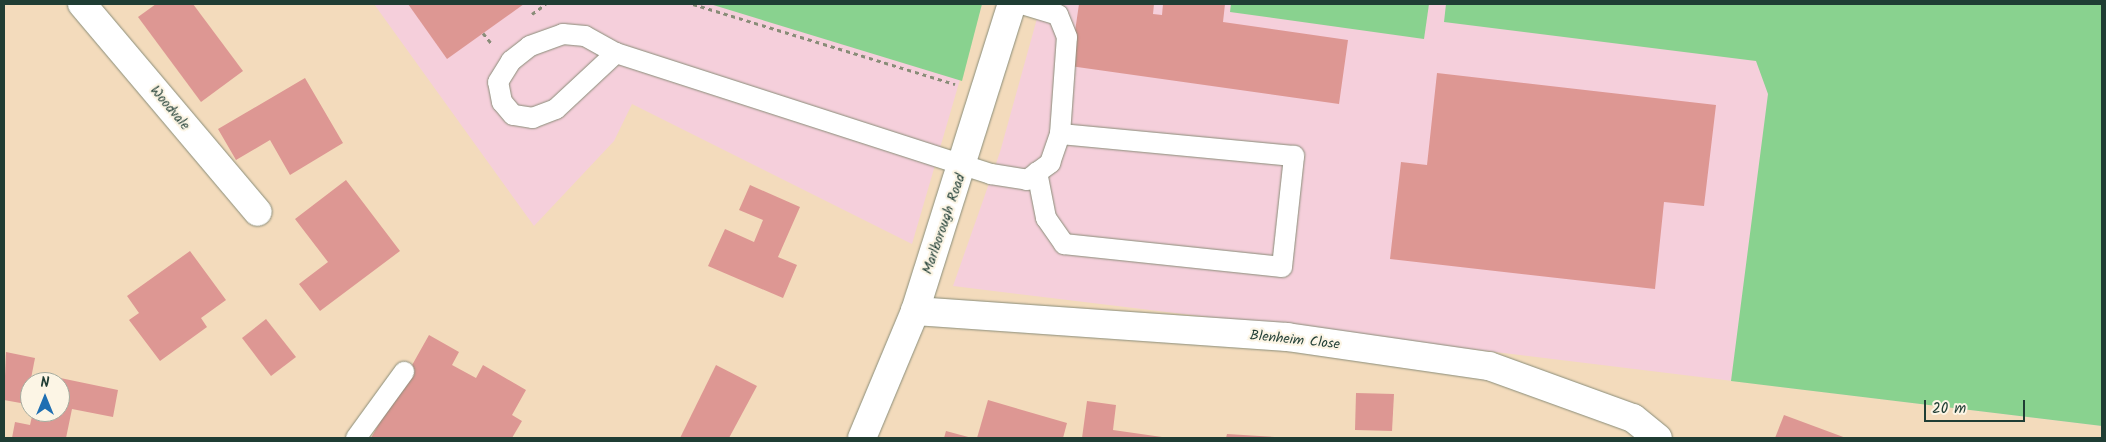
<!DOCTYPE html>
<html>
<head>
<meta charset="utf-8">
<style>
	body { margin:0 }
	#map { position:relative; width:2106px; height:442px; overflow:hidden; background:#f3dbbc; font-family:Kalam,sans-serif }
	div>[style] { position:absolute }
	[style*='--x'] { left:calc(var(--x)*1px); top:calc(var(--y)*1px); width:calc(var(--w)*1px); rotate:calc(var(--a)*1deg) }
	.built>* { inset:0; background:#f5cfdb }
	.green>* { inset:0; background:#89d28f }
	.building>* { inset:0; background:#dd9793 }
	.path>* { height:3px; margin-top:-1.5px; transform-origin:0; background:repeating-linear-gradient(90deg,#898c78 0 4px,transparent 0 8px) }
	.roads { filter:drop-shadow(0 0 1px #898c78) drop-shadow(0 0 1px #898c78) }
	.lane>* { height:20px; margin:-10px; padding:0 10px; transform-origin:10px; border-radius:10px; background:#fff }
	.street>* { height:28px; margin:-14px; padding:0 14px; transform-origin:14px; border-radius:14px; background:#fff }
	span { translate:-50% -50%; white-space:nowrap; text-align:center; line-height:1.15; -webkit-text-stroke:4.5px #fcf5e5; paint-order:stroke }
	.street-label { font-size:14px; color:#1f3d34 }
	.frame { position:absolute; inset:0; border:5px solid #1f3d34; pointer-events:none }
	.north { position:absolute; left:20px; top:372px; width:50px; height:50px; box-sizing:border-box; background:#fcf5e5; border:1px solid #a4ab9e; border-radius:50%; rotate:0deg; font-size:14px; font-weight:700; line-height:20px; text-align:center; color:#1f3d34 }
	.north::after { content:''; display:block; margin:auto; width:18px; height:22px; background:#1f6fb2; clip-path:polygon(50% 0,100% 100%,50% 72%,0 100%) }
	.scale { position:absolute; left:1924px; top:400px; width:101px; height:22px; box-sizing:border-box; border:2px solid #1f3d34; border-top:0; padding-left:6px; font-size:15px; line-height:18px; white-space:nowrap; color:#1f3d34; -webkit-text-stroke:4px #fcf5e5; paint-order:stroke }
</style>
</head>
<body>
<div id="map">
	<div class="built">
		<i style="clip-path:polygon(374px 4px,982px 4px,912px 244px,632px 104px,614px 141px,534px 226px)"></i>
		<i style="clip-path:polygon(1041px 4px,2102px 4px,2102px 426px,953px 286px,1000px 152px)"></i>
	</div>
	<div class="green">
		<i style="clip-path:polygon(710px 4px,982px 4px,962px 81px)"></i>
		<i style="clip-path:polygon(1231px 4px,1429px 4px,1424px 39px,1230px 12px)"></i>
		<i style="clip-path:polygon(1446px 4px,2102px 4px,2102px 426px,1731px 381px,1768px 94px,1756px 61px,1444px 22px)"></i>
	</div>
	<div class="building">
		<i style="clip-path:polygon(156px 4px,193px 4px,243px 71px,201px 102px,138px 17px)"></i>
		<i style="clip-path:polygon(408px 4px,524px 4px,447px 59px)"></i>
		<i style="clip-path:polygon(1079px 4px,1154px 4px,1153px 14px,1162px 15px,1163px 4px,1225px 4px,1223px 22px,1348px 40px,1339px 104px,1070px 66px)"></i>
		<i style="clip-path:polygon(1437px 73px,1716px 105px,1704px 206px,1664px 202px,1655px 289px,1390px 259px,1401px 162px,1427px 165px)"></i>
		<i style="clip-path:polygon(305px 78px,343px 143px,290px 175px,270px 140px,236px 160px,218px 129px)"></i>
		<i style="clip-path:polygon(346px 180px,400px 251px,320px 311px,299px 284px,328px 262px,295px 219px)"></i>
		<i style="clip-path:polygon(750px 185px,800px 207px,778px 257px,797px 265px,783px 298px,708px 266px,725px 229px,754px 242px,763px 220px,739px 210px)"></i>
		<i style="clip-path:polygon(190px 251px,226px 300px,201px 318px,207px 327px,160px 361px,129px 320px,139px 313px,127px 296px)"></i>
		<i style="clip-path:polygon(266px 319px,296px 357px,271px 376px,242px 338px)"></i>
		<i style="clip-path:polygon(429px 335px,459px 352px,452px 365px,476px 378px,483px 365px,526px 390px,512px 415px,522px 421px,512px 438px,371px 438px)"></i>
		<i style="clip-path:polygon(6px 352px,35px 358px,26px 404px,4px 400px)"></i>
		<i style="clip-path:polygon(716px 365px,757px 386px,729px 438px,680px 438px)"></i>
		<i style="clip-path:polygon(41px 374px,118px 390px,113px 417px,72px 409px,66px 438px,12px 438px,15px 422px,30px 425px,33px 412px,60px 412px,60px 382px,39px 382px)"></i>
		<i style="clip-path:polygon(1356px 393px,1394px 394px,1392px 431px,1355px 430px)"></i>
		<i style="clip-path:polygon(988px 400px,1067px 423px,1063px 438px,977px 438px)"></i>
		<i style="clip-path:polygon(1087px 401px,1116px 405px,1113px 430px,1169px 438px,1082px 438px)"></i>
		<i style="clip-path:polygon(1784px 415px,1846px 438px,1775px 438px)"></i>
		<i style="clip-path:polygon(946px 431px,972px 438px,944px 438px)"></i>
		<i style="clip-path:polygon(1227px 434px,1275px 437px,1275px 438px,1226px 438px)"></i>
	</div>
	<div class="path">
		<i style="--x:693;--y:4;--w:274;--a:17"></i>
		<i style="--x:532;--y:14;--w:17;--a:-36"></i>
		<i style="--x:483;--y:33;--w:13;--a:51"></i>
	</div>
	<div class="roads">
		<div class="lane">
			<i style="--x:616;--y:53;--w:82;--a:137"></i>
			<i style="--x:556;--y:109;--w:25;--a:159"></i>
			<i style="--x:533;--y:118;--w:20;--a:-171"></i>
			<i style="--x:513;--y:115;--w:17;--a:-130"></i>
			<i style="--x:502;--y:102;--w:20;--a:-101"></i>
			<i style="--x:498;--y:82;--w:25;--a:-58"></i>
			<i style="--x:511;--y:61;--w:24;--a:-38"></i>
			<i style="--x:530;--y:46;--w:35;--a:-20"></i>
			<i style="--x:563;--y:34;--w:22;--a:5"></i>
			<i style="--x:585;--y:36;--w:35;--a:29"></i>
			<i style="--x:616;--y:53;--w:394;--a:17.9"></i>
			<i style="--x:991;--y:174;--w:36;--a:9"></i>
			<i style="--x:1027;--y:180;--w:29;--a:-36"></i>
			<i style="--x:1050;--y:163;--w:31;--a:-71"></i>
			<i style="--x:1060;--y:134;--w:97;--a:-85.9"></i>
			<i style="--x:1067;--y:37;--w:24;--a:-112"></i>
			<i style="--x:1058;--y:15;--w:38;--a:-163"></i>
			<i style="--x:1037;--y:172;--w:47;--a:78.9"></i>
			<i style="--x:1046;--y:218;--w:32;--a:55"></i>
			<i style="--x:1064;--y:244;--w:219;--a:6"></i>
			<i style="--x:1282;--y:267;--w:112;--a:-83.8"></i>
			<i style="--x:1294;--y:156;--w:235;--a:-174.6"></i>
			<i style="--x:356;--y:438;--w:82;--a:-54"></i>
		</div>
		<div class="street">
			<i style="--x:82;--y:4;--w:272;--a:49.8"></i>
			<i style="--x:915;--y:311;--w:373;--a:4"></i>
			<i style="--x:1287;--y:337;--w:204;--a:8.2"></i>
			<i style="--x:1489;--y:366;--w:153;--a:19.9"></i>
			<i style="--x:1633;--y:418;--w:32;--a:39"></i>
			<i style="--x:862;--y:438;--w:138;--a:-67.3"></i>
			<i style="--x:915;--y:311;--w:322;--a:-72.5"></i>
		</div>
	</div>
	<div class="street-label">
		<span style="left:170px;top:108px;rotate:50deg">Woodvale</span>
		<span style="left:944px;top:224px;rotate:-71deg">Marlborough Road</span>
		<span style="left:1295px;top:340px;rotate:6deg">Blenheim Close</span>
	</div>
	<div class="frame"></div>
	<div class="north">N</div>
	<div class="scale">20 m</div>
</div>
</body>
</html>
